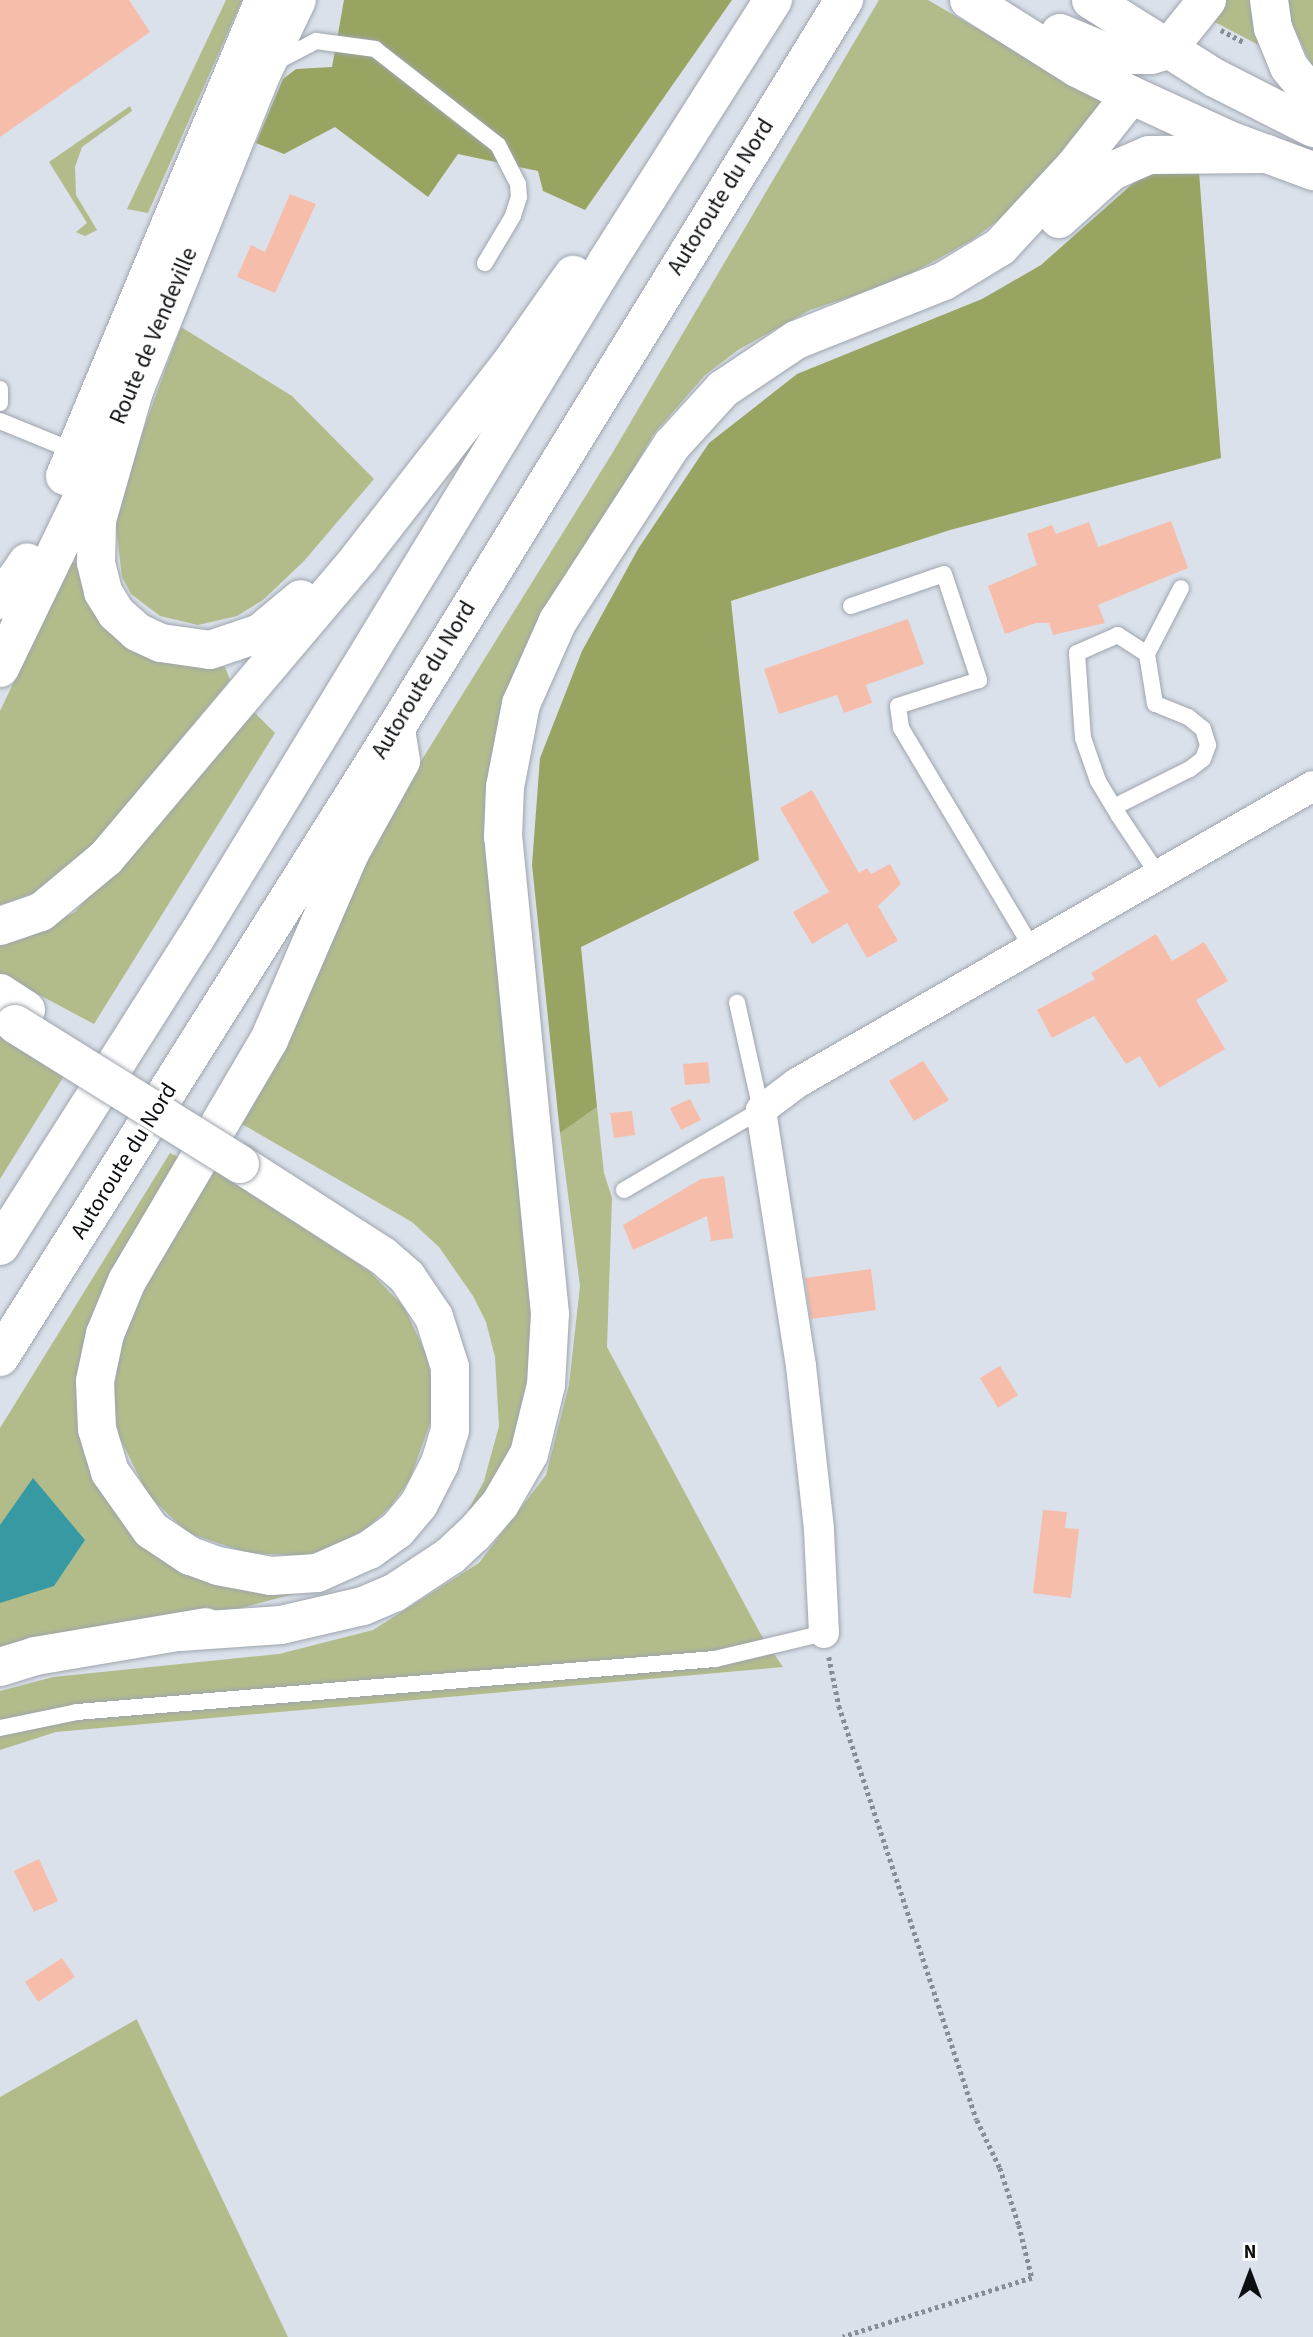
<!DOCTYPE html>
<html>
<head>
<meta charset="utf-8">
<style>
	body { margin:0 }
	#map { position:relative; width:1313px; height:2337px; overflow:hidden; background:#dae1ea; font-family:"Source Sans 3",sans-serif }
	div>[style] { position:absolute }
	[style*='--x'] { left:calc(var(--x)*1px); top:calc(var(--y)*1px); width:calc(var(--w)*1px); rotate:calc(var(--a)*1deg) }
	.green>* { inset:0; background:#b2bc8b }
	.forest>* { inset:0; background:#98a462 }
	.water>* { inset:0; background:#379aa2 }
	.building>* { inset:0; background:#f7bdab }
	.path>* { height:4.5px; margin-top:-2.25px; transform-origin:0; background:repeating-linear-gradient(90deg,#888d93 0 3.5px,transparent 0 7px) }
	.roads { filter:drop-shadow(0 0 2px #9ea4ad) drop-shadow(0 0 2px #9ea4ad) }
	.service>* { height:16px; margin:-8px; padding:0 8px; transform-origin:8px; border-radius:8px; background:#fff }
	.minor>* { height:30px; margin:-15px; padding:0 15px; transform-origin:15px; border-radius:15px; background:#fff }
	.tertiary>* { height:37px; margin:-18.5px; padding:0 18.5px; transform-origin:18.5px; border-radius:18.5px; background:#fff }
	.primary>* { height:38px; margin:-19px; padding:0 19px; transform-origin:19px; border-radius:19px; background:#fff }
	.motorway>* { height:38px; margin:-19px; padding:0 19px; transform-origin:19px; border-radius:19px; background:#fff }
	.bridges { filter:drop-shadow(0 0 2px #9ea4ad) drop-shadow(0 0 2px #9ea4ad) }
	.motorway-bridge>* { height:38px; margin:-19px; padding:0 19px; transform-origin:19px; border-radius:19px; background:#fff }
	span { translate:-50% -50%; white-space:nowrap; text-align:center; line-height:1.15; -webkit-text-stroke:7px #fff; paint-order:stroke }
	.street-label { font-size:23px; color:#0c0f11 }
	.north { position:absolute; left:1215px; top:2239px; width:70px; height:70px; -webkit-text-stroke:5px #fff; paint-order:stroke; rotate:0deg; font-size:19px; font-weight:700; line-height:28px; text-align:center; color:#0c0f11 }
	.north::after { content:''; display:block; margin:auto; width:24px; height:32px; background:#0c0f11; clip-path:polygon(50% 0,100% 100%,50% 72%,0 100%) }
</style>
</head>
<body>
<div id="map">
	<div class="green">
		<i style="clip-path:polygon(226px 0,242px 0,148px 213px,127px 209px)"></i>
		<i style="clip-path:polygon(879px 0,928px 0,1101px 101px,1054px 166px,1009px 212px,972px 240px,896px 282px,810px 310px,738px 350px,705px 375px,653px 435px,517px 672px,533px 1353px,514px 1456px,464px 1518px,484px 1481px,499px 1426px,495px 1357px,486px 1322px,473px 1296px,439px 1247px,412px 1222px,242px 1124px,286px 1046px,340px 914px,400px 795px,613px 452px)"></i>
		<i style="clip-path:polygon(1224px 0,1260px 0,1268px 50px,1211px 20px)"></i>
		<i style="clip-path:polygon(1288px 0,1313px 0,1313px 68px,1290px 20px)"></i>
		<i style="clip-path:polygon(130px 106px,132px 111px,82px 147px,75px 167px,76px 195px,97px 230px,85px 236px,76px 232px,87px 223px,49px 162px)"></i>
		<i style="clip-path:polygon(181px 327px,292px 396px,374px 479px,304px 561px,263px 600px,237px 616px,198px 625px,160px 616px,131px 594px,122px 577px,116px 526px,129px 469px)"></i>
		<i style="clip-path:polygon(71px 562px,81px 564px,139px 651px,180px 665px,225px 667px,230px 680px,90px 848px,34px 893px,0 905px,0 711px)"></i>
		<i style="clip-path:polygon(251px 709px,275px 733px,94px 1024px,0 974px,0 937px,33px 935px,75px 912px)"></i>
		<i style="clip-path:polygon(0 1036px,64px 1076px,0 1179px)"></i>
		<i style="clip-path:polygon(597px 1107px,604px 1173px,612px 1198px,607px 1347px,760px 1633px,783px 1667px,56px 1732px,0 1750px,0 1691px,53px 1677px,279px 1654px,373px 1630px,479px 1563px,546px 1475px,569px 1385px,580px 1286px,560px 1133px)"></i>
		<i style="clip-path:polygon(170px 1153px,184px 1160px,77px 1392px,153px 1550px,320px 1587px,218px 1614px,0 1653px,0 1428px)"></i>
		<i style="clip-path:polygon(215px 1170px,369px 1271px,404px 1307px,427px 1356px,433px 1389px,432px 1418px,410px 1479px,391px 1506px,367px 1528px,335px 1546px,304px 1556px,248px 1553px,188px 1533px,148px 1495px,119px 1436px,113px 1406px,119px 1344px,148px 1278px)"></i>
		<i style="clip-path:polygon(137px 2019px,137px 2020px,288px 2337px,0 2337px,0 2097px)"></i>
	</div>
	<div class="forest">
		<i style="clip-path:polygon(344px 0,732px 0,585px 210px,543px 191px,538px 171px,458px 154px,428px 197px,335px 127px,284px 154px,256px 143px,283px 79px,296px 69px,332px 67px)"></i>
		<i style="clip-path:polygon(1163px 171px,1199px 172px,1221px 458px,950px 530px,731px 601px,759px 860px,581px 947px,597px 1107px,560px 1133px,532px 865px,540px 758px,582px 651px,638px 549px,709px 443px,797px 374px,982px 299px,1041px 265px,1139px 178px)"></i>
	</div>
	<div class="water">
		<i style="clip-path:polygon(33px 1478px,85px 1540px,54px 1586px,0 1603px,0 1525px)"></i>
	</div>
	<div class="building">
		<i style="clip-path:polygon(0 0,129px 0,150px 32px,0 137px)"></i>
		<i style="clip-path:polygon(290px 194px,316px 204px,275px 293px,237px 277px,251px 245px,265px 252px)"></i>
		<i style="clip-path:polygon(1171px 521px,1188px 568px,1098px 605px,1105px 623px,1053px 635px,1049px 623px,1036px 623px,1005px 634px,988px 586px,1037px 565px,1027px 534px,1052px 525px,1056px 534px,1089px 522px,1098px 547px)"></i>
		<i style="clip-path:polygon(908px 619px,924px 664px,866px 685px,872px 703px,844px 713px,837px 695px,779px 714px,764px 669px)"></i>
		<i style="clip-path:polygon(812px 790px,859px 873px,867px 868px,871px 874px,890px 864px,901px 884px,878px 906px,898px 941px,867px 958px,847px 923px,812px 944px,793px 912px,829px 892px,780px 808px)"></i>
		<i style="clip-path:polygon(1156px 934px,1172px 961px,1204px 942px,1228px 981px,1196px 1000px,1225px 1049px,1159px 1088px,1140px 1056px,1126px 1064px,1094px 1016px,1052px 1038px,1037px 1010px,1095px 979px,1091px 973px)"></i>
		<i style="clip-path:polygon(923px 1061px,949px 1100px,914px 1121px,889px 1081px)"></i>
		<i style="clip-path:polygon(708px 1062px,710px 1083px,685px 1085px,683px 1064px)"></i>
		<i style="clip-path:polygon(690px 1099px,701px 1120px,681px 1130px,670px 1108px)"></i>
		<i style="clip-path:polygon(632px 1111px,635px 1135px,614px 1138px,610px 1113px)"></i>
		<i style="clip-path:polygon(724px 1176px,733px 1238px,711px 1241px,707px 1216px,633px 1250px,623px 1225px,701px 1179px)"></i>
		<i style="clip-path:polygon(871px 1269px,876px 1310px,811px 1319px,805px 1278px)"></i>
		<i style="clip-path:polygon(1000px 1366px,1018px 1395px,998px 1408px,980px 1378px)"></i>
		<i style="clip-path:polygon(1043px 1510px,1067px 1512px,1065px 1528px,1079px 1529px,1071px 1598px,1033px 1593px)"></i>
		<i style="clip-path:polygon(39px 1859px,58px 1901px,34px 1912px,14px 1871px)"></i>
		<i style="clip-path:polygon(62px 1958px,75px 1977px,38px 2002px,25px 1982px)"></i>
	</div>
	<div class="path">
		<i style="--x:1221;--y:30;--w:26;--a:28"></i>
		<i style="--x:829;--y:1657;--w:50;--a:78.5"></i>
		<i style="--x:839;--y:1706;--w:436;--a:71.6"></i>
		<i style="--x:977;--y:2120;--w:53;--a:64.4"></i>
		<i style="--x:1000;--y:2168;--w:60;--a:71.6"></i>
		<i style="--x:1019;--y:2225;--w:55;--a:76.2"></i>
		<i style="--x:1032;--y:2278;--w:198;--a:162.7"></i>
	</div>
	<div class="roads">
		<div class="service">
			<i style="--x:280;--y:60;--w:41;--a:-27.8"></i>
			<i style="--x:316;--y:41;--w:60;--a:7.7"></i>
			<i style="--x:375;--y:49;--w:156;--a:38"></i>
			<i style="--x:498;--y:145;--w:44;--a:62.9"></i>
			<i style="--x:518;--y:184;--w:13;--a:86"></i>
			<i style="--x:519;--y:197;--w:20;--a:108"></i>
			<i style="--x:513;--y:216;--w:55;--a:120.8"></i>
			<i style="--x:0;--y:389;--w:14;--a:90"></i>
			<i style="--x:0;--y:421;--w:82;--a:22.2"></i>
			<i style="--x:851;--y:606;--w:98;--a:-19"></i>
			<i style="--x:944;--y:574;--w:112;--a:71.7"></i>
			<i style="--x:979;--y:680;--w:85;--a:162.2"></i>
			<i style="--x:898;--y:706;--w:22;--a:82"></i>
			<i style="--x:901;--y:728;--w:254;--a:59.2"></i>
			<i style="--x:1147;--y:654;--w:74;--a:-62.7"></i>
			<i style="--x:1114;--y:807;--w:85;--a:-26.6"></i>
			<i style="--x:1190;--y:769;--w:16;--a:-38"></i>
			<i style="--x:1203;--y:759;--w:15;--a:-70"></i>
			<i style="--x:1208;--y:745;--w:17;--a:-107"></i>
			<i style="--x:1203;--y:729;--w:19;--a:-141"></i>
			<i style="--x:1188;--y:717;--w:35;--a:-158"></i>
			<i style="--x:1155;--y:704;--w:51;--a:-99.1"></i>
			<i style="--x:1147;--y:654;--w:35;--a:-147"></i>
			<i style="--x:1118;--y:635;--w:45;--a:156.3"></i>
			<i style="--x:1077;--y:653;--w:85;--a:86"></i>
			<i style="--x:1083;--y:738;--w:46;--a:70.8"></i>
			<i style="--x:1098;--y:781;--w:41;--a:59"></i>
			<i style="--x:1119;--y:816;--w:69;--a:56.3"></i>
			<i style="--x:624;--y:1190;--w:159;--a:-30.3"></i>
			<i style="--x:761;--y:1110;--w:110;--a:-102.6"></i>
			<i style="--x:0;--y:1728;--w:79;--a:-11.7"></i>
			<i style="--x:77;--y:1712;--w:640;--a:-4.75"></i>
			<i style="--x:715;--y:1659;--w:112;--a:-13.4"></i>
		</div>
		<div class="minor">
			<i style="--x:824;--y:1633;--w:104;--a:-92.8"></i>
			<i style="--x:819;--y:1529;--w:164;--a:-96.3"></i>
			<i style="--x:801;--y:1366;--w:259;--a:-98.9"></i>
			<i style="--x:761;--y:1110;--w:45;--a:-36.9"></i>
			<i style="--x:797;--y:1083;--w:595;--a:-29.92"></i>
		</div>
		<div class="tertiary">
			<i style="--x:0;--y:600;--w:47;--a:-55.3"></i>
		</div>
		<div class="primary">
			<i style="--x:969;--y:0;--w:128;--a:32.2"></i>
			<i style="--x:1077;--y:68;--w:60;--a:26.6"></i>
			<i style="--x:1131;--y:95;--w:108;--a:24.7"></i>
			<i style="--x:1229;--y:140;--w:90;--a:20.3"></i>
			<i style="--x:1091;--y:0;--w:146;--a:32.2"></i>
			<i style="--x:1215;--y:78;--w:110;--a:27"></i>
			<i style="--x:1060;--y:33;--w:57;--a:22.5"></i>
			<i style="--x:1113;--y:55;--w:38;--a:0"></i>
			<i style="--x:1151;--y:55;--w:17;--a:-17"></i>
			<i style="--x:65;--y:476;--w:516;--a:-67.31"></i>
			<i style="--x:0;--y:668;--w:308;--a:-64.2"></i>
			<i style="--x:134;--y:391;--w:341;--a:-68.1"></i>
			<i style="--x:261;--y:75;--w:83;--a:-64.4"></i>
		</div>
		<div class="motorway">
			<i style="--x:1269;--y:0;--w:28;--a:82"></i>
			<i style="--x:1273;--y:28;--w:42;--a:67.7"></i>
			<i style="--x:1289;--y:67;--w:38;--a:51"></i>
			<i style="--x:1167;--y:50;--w:64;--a:-51.3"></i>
			<i style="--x:1059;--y:219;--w:72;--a:-42.2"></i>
			<i style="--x:1112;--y:171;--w:40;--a:-23.4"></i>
			<i style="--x:1149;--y:155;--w:118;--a:-0.5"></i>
			<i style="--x:134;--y:391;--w:134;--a:106"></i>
			<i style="--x:97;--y:520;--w:43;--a:91.3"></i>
			<i style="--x:96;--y:563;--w:30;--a:76"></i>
			<i style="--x:103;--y:592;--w:25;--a:58"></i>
			<i style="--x:116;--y:613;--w:28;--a:42"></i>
			<i style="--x:137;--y:632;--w:26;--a:25"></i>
			<i style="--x:161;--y:643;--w:49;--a:8.1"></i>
			<i style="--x:210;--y:650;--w:53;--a:-18.8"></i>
			<i style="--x:260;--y:633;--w:53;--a:-39.7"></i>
			<i style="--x:0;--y:926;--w:43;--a:-18.9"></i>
			<i style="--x:41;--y:912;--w:85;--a:-39.7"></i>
			<i style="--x:106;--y:858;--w:394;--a:-49.8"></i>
			<i style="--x:360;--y:557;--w:251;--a:-52.1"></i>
			<i style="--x:514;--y:359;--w:103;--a:-54.9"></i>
			<i style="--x:0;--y:993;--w:31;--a:33"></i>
			<i style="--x:240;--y:1164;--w:170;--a:32.8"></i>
			<i style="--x:383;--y:1256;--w:32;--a:41"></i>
			<i style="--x:407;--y:1277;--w:48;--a:56"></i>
			<i style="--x:434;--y:1317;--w:52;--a:72.3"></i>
			<i style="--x:450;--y:1367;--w:63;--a:90"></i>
			<i style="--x:450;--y:1430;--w:34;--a:107"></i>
			<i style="--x:440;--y:1463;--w:46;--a:117.1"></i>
			<i style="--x:419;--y:1504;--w:34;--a:130"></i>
			<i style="--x:397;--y:1530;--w:34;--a:144"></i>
			<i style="--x:369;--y:1550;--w:57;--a:156.1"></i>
			<i style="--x:317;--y:1573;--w:46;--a:176.3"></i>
			<i style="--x:271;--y:1576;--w:54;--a:-169.3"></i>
			<i style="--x:218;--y:1566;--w:30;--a:-160"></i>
			<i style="--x:190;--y:1556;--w:47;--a:-146.3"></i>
			<i style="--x:151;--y:1530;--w:71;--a:-125.3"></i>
			<i style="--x:110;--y:1472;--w:45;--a:-106.8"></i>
			<i style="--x:97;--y:1429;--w:48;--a:-92.4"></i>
			<i style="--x:95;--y:1381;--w:48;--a:-78"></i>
			<i style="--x:105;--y:1334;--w:57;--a:-67.5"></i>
			<i style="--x:127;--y:1281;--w:280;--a:-59.5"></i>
			<i style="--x:269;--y:1040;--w:204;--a:-66.6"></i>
			<i style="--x:350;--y:853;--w:105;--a:-61"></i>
			<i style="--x:401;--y:761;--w:33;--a:-99"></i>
			<i style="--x:0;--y:1246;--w:364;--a:-57.6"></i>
			<i style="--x:195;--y:939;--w:795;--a:-58.69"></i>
			<i style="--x:608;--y:260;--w:308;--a:-57.6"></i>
			<i style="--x:0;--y:1357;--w:743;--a:-57.81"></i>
			<i style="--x:396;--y:728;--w:855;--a:-58.39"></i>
			<i style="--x:180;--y:1632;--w:101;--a:-4"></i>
			<i style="--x:281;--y:1625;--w:84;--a:-13"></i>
			<i style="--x:363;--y:1606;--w:34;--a:-23"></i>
			<i style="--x:394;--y:1593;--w:67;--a:-33.5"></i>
			<i style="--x:450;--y:1556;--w:33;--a:-43"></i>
			<i style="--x:474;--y:1534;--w:40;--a:-49"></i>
			<i style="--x:500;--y:1504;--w:58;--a:-59.9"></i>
			<i style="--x:529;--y:1454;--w:71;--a:-76.2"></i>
			<i style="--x:546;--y:1385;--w:71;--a:-86.8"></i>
			<i style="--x:550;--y:1314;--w:479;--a:-95.6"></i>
			<i style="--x:503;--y:837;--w:50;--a:-87.7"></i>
			<i style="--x:505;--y:787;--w:85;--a:-79.1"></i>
			<i style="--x:521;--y:704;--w:91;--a:-66"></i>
			<i style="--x:558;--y:621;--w:210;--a:-57.1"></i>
			<i style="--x:672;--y:445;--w:76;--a:-47.7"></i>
			<i style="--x:723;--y:389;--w:88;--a:-33.9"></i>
			<i style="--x:796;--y:340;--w:159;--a:-21.7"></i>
			<i style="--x:944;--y:281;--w:66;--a:-31.3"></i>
			<i style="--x:1000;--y:247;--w:109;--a:-47.2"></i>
			<i style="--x:1074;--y:167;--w:92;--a:-51.6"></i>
			<i style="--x:0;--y:1667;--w:37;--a:-17"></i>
			<i style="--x:35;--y:1656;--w:173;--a:-9.6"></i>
		</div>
	</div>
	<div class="bridges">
		<div class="motorway-bridge">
			<i style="--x:15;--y:1024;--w:265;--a:31.9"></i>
		</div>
	</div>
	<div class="street-label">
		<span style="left:721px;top:197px;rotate:-58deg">Autoroute du Nord</span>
		<span style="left:154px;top:336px;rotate:-67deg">Route de Vendeville</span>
		<span style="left:424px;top:680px;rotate:-59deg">Autoroute du Nord</span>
		<span style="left:124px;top:1161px;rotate:-58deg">Autoroute du Nord</span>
	</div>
	<div class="north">N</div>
</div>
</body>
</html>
